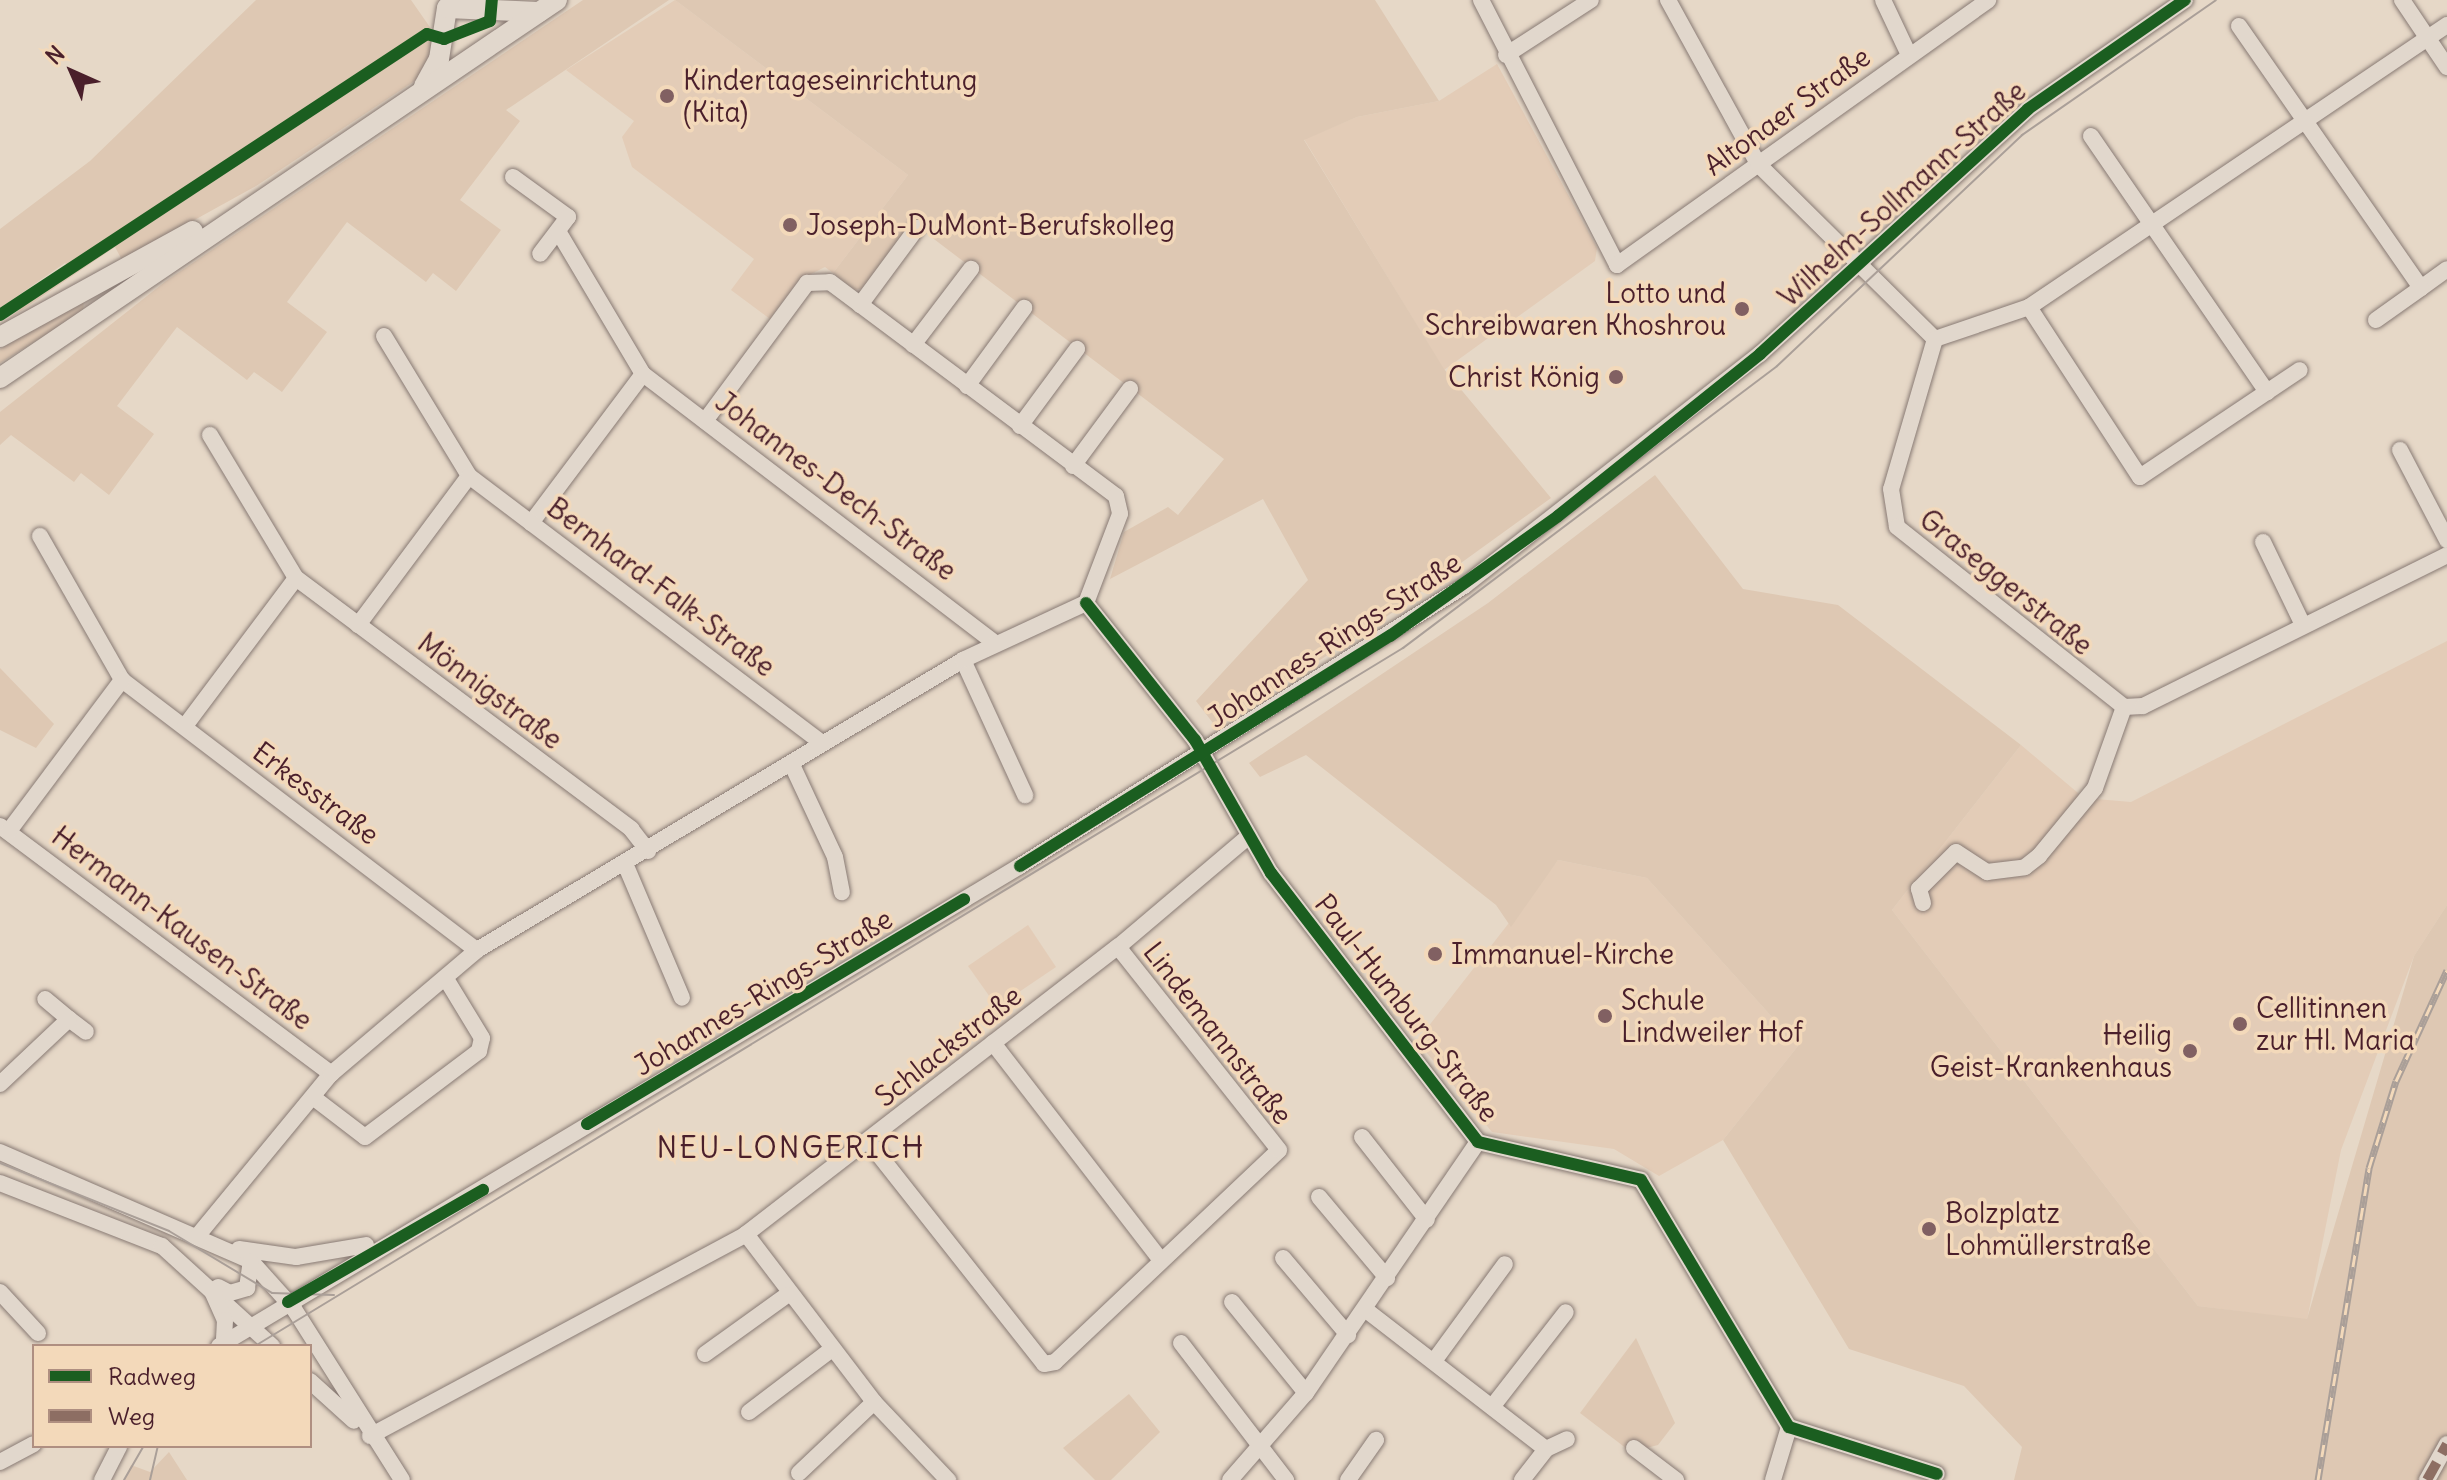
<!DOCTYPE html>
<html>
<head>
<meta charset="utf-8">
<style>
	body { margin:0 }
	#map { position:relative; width:2447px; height:1480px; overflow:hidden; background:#e6d8c7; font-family:Delius,sans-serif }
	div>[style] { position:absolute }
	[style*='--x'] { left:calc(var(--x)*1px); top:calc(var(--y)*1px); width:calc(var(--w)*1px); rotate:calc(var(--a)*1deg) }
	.built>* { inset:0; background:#e3ccb7 }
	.green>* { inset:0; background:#dec8b3 }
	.roads { filter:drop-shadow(0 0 2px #887a74) drop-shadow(0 0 2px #887a74) }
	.minor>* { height:16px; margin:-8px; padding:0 8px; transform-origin:8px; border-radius:8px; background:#e1d7cc }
	.major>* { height:20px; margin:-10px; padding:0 10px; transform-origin:10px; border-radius:10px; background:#e1d7cc }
	.tram>* { height:2px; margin:-1px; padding:0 1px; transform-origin:1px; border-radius:1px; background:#aa9f98 }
	.rail>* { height:7px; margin-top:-3.5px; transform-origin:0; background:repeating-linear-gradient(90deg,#f3d9ba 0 12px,#aa9f98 0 24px); box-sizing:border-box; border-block:2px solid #aa9f98 }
	.quiet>* { height:10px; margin-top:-5px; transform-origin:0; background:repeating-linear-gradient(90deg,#8d6e63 0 20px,transparent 0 30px) }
	.cycleway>* { height:12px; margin:-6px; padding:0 6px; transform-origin:6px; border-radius:6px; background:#1b5e20 }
	.dots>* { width:22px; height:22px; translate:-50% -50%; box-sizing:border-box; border:4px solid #f3d9ba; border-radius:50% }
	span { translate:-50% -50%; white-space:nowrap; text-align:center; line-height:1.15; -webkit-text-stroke:7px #f3d9ba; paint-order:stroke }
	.poi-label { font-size:28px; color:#4a1f2b }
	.left { translate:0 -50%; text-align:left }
	.right { translate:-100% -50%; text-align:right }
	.street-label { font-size:28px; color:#4a1f2b }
	.neighbourhood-label { font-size:30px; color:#4a1f2b; letter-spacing:2px }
	.legend { position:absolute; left:32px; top:1344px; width:280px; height:104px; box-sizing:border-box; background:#f3d9ba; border:2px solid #af8f81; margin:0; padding:10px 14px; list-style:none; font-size:24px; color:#4a1f2b }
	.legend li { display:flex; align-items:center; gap:16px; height:40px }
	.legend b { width:40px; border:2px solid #af8f81 }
	.north { position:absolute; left:32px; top:32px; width:80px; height:80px; -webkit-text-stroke:6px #f3d9ba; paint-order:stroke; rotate:315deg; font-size:22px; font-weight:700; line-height:32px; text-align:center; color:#4a1f2b }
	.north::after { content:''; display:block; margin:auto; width:28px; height:36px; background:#4a1f2b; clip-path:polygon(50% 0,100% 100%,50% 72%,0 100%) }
</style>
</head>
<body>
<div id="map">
	<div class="built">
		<i style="clip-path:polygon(675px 0,908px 175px,833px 273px,825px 267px,799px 280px,770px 319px,731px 290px,754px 259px,632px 167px,622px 137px,634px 121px,566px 70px)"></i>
		<i style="clip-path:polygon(1497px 64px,1597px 248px,1595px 261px,1444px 370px,1304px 139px,1357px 117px,1439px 101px)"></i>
		<i style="clip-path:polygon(2447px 641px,2447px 905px,2414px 956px,2341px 1150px,2307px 1320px,2198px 1306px,1892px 910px,2021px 745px,2084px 798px,2131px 802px)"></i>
		<i style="clip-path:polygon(1558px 860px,1647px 878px,1798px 1046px,1723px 1140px,1659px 1176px,1614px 1149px,1492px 1132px,1417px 1041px)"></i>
		<i style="clip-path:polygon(1028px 925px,1056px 967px,997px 1007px,968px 966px)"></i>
	</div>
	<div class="green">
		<i style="clip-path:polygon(256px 0,411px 0,441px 43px,419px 78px,256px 186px,122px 260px,115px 247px,0 325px,71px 269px,65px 263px,0 308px,0 229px,90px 161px)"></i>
		<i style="clip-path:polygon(583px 0,669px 0,506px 110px,520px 121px,460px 200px,501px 230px,456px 291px,433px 273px,426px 282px,347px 222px,287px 302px,327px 332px,282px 392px,254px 372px,247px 380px,177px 327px,117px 406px,154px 434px,109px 495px,81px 473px,74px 482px,11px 435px,0 445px,0 412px,166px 281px)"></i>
		<i style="clip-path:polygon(675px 0,1375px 0,1439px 101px,1357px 117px,1304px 140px,1444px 369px,1551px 498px,1382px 620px,1216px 727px,1196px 701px,1308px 580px,1263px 499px,1110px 579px,1124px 532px,1168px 507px,1178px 515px,1224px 459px,922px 230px,865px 288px,854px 290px,833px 273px,908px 175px)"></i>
		<i style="clip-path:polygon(84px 300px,83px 312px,0 363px,0 349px)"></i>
		<i style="clip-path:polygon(1655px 475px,1743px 589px,1838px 605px,2021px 745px,1892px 910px,2198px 1306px,2307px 1319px,2414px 956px,2447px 905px,2447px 1480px,2014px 1480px,2022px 1447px,1964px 1386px,1849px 1349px,1723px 1140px,1798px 1046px,1647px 878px,1558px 860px,1511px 927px,1496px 905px,1306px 755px,1260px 777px,1249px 763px,1488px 603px)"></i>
		<i style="clip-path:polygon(0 668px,54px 724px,36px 748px,0 730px)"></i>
		<i style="clip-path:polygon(1636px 1338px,1675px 1423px,1658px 1445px,1631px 1452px,1580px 1413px)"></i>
		<i style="clip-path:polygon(1129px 1394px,1160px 1432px,1111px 1480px,1095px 1480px,1063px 1448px)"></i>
		<i style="clip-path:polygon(169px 1452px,187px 1480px,124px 1480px,131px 1465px,150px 1472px)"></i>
	</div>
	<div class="roads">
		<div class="minor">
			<i style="--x:1481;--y:0;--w:298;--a:62.8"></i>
			<i style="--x:1617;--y:265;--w:456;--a:-35.5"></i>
			<i style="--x:1668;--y:0;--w:187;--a:61.2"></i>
			<i style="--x:1758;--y:164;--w:249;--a:44.7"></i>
			<i style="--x:1935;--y:339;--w:99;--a:-18.8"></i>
			<i style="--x:2029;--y:307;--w:504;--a:-34.01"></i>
			<i style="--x:1883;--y:0;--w:61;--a:64.7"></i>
			<i style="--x:2402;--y:0;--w:81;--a:56.1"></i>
			<i style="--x:2239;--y:26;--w:319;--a:55.2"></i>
			<i style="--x:2421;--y:288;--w:32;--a:-36"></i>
			<i style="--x:1506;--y:55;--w:101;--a:-32.9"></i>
			<i style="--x:2091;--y:136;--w:311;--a:55.5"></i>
			<i style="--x:513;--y:177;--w:68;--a:36"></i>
			<i style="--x:568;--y:217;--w:46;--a:127.1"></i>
			<i style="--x:558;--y:231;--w:166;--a:59.3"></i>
			<i style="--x:860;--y:305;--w:96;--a:-53.5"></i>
			<i style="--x:2029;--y:307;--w:203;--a:56.9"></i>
			<i style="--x:2140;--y:477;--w:192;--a:-33.8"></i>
			<i style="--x:2376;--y:320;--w:55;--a:-35.4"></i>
			<i style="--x:384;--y:336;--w:164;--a:58.7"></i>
			<i style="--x:1935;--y:339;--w:156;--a:106.3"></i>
			<i style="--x:1891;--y:489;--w:38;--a:81"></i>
			<i style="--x:1897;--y:527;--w:290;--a:38.4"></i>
			<i style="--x:913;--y:345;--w:96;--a:-52.7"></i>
			<i style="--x:967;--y:386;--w:97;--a:-53.8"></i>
			<i style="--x:705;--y:421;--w:172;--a:-53.5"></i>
			<i style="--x:807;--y:283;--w:23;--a:-2"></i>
			<i style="--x:830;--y:282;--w:357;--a:36.8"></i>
			<i style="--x:1116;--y:496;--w:18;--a:77"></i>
			<i style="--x:1120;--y:514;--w:95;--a:110.9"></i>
			<i style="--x:1020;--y:426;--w:96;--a:-53.5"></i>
			<i style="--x:210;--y:435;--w:167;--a:59"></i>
			<i style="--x:2400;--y:450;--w:102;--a:62.4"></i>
			<i style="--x:1073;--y:466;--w:96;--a:-53.5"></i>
			<i style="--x:531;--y:523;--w:186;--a:-53.1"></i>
			<i style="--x:643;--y:374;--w:444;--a:37.4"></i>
			<i style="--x:40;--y:536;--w:166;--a:60.3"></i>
			<i style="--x:122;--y:680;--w:446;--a:37.3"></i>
			<i style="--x:2263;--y:542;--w:92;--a:64.3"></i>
			<i style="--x:1086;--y:603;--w:175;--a:51.5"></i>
			<i style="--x:1195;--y:740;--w:153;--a:60.3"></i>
			<i style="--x:1271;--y:873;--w:339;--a:52.4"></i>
			<i style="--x:1478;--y:1142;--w:167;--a:13.1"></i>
			<i style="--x:1641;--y:1180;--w:288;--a:59.1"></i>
			<i style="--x:1789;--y:1427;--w:155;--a:17.6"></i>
			<i style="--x:358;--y:625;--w:186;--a:-53.3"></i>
			<i style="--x:469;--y:476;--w:441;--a:37.1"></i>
			<i style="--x:963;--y:660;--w:149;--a:65.3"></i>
			<i style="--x:185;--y:726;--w:185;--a:-53.1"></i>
			<i style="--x:296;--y:578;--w:419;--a:36.8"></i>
			<i style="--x:631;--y:829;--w:28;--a:52"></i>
			<i style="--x:793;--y:767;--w:99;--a:65"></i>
			<i style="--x:835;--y:857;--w:36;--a:79"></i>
			<i style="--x:0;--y:826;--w:414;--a:36.8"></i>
			<i style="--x:9;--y:831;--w:189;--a:-53.2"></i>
			<i style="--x:626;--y:866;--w:143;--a:67"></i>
			<i style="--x:1923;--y:903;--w:15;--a:-106"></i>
			<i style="--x:1919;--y:889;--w:52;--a:-45"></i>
			<i style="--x:1956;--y:852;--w:37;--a:33"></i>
			<i style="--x:1987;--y:872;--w:38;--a:-7"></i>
			<i style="--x:2025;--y:867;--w:18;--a:-38"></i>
			<i style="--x:2039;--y:856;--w:88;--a:-50.5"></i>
			<i style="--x:2095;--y:788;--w:86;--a:-70.3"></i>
			<i style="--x:2124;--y:707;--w:19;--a:-3"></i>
			<i style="--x:2143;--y:706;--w:339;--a:-26.4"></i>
			<i style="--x:69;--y:1019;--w:21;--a:37"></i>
			<i style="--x:993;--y:1043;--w:274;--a:52.3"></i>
			<i style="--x:0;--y:1084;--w:95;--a:-43.3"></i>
			<i style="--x:69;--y:1019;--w:31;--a:-140"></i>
			<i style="--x:314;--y:1098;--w:64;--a:37.4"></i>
			<i style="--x:365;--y:1137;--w:143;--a:-37"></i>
			<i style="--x:479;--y:1051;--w:13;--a:-77"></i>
			<i style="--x:482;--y:1038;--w:66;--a:-121.3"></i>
			<i style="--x:1362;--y:1137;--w:105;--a:51.9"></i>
			<i style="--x:868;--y:1141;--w:284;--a:51.7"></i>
			<i style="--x:1044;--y:1364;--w:11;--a:-10"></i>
			<i style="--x:1055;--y:1362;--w:308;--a:-43.4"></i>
			<i style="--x:1279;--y:1150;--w:259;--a:-128.4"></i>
			<i style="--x:0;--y:1152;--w:274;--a:23.5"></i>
			<i style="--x:251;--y:1261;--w:64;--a:48.1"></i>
			<i style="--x:294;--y:1309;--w:202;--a:57.7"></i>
			<i style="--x:0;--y:1183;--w:174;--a:21.3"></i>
			<i style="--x:162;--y:1246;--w:149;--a:42.3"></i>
			<i style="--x:1319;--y:1197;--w:106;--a:50"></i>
			<i style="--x:199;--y:1234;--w:207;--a:-50.5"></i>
			<i style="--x:331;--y:1074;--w:192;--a:-40.3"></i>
			<i style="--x:477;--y:950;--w:566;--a:-30.82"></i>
			<i style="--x:963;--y:660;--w:136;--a:-24.9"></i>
			<i style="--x:746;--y:1234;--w:211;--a:52.7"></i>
			<i style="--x:874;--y:1402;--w:108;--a:46.5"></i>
			<i style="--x:239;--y:1249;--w:58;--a:8"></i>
			<i style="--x:296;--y:1257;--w:71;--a:-9.7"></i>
			<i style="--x:1283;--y:1258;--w:101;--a:49.8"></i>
			<i style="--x:218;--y:1287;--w:13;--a:27"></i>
			<i style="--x:230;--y:1293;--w:18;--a:-16"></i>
			<i style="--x:247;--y:1288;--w:27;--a:-82"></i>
			<i style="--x:211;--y:1289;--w:34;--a:66"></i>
			<i style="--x:225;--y:1320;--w:22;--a:93"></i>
			<i style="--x:0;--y:1292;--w:56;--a:47.2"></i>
			<i style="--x:1232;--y:1302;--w:117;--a:50.9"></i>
			<i style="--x:1366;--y:1310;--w:227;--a:37.7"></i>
			<i style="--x:1181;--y:1343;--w:173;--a:52.5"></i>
			<i style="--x:219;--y:1346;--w:934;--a:-30.93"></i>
			<i style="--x:1020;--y:866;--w:525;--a:-32.24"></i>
			<i style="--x:1464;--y:586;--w:376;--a:-38.1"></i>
			<i style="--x:1760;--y:354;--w:363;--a:-42.4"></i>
			<i style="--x:2028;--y:109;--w:191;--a:-34.8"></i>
			<i style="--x:705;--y:1354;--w:101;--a:-35.7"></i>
			<i style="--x:1434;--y:1361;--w:120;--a:-53.8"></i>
			<i style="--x:310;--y:1381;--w:59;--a:42.3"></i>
			<i style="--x:1492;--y:1407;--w:120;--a:-52.1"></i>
			<i style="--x:749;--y:1412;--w:104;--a:-37.2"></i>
			<i style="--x:370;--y:1436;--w:427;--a:-28.2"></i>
			<i style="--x:746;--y:1234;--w:470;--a:-37.7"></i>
			<i style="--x:1118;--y:947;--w:172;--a:-40.3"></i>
			<i style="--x:1634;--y:1448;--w:53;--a:37.3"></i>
			<i style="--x:0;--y:1462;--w:38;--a:-28"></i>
			<i style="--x:799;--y:1473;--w:103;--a:-43.4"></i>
			<i style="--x:102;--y:1480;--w:38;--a:-63"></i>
			<i style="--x:1230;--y:1480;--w:116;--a:-48.9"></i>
			<i style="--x:1306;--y:1393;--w:304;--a:-55.6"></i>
			<i style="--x:1348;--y:1480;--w:49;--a:-55"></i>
			<i style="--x:1522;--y:1480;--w:39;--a:-52"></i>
			<i style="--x:1546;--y:1449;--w:23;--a:-25"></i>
			<i style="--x:1773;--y:1480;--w:55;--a:-73.2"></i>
			<i style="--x:2427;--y:1480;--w:41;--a:-60.9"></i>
		</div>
		<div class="major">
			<i style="--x:424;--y:86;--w:31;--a:-61"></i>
			<i style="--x:439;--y:59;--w:52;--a:-81.1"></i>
			<i style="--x:447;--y:8;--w:92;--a:2.5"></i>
			<i style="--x:0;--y:337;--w:220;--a:-28.8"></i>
			<i style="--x:0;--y:378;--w:673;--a:-34.16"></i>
		</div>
	</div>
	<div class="tram">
		<i style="--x:0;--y:1163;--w:182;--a:21.9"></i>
		<i style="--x:169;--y:1231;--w:120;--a:31"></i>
		<i style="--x:272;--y:1293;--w:62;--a:1.8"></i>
		<i style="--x:255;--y:1346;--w:1344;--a:-31.3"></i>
		<i style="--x:1403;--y:648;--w:468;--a:-37"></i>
		<i style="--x:1777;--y:366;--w:337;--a:-43.3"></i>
		<i style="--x:2022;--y:135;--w:236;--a:-34.8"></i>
		<i style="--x:124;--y:1480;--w:39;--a:-60"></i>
		<i style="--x:150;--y:1480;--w:35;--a:-77"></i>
	</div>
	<div class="rail">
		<i style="--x:2318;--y:1480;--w:316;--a:-80.7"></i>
		<i style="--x:2369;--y:1168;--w:91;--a:-72.8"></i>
		<i style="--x:2396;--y:1081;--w:122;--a:-65.3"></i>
	</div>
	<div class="quiet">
		<i style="--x:2427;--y:1480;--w:41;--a:-60.9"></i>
	</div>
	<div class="cycleway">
		<i style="--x:0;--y:315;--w:511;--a:-33.35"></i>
		<i style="--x:427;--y:34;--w:18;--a:16"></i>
		<i style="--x:444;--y:39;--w:49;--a:-21.4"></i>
		<i style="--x:490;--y:21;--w:21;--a:-85"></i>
		<i style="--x:1086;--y:603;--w:175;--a:51.5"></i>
		<i style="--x:1195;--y:740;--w:153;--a:60.3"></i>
		<i style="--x:1271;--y:873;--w:339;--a:52.4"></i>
		<i style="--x:1478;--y:1142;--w:167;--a:13.1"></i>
		<i style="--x:1641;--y:1180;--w:288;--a:59.1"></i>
		<i style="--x:1789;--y:1427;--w:155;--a:17.6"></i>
		<i style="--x:1020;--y:866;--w:436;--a:-31.9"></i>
		<i style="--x:1390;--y:636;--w:206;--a:-35.5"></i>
		<i style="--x:1558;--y:516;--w:259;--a:-38.7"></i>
		<i style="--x:1760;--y:354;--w:363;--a:-42.4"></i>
		<i style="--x:2028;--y:109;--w:191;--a:-34.8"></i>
		<i style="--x:587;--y:1124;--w:439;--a:-30.8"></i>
		<i style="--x:288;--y:1302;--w:225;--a:-29.9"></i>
	</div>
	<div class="dots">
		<i style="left:667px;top:96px;background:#816062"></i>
		<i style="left:790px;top:225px;background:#816062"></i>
		<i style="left:1742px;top:309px;background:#816062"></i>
		<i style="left:1616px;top:377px;background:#816062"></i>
		<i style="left:1435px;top:954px;background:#816062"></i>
		<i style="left:1605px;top:1016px;background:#816062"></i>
		<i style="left:2240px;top:1024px;background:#816062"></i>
		<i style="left:2190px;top:1051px;background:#816062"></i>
		<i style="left:1929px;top:1229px;background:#816062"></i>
	</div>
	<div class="poi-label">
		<span class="left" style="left:683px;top:96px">Kindertageseinrichtung<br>(Kita)</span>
		<span class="left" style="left:806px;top:225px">Joseph-DuMont-Berufskolleg</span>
		<span class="right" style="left:1726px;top:309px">Lotto und<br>Schreibwaren Khoshrou</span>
		<span class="right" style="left:1600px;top:377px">Christ König</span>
		<span class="left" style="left:1451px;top:954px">Immanuel-Kirche</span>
		<span class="left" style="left:1621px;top:1016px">Schule<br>Lindweiler Hof</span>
		<span class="left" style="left:2256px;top:1024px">Cellitinnen<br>zur Hl. Maria</span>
		<span class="right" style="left:2172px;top:1051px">Heilig<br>Geist-Krankenhaus</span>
		<span class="left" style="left:1945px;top:1229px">Bolzplatz<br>Lohmüllerstraße</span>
	</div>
	<div class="street-label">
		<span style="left:1787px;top:111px;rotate:-36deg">Altonaer Straße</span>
		<span style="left:1902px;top:194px;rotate:-42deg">Wilhelm-Sollmann-Straße</span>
		<span style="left:836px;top:486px;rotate:37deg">Johannes-Dech-Straße</span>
		<span style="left:2006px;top:582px;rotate:39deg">Graseggerstraße</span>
		<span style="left:661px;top:587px;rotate:37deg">Bernhard-Falk-Straße</span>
		<span style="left:1334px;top:640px;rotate:-33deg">Johannes-Rings-Straße</span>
		<span style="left:490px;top:691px;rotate:37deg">Mönnigstraße</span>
		<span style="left:316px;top:793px;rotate:37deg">Erkesstraße</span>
		<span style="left:182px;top:928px;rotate:37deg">Hermann-Kausen-Straße</span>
		<span style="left:763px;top:992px;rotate:-31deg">Johannes-Rings-Straße</span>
		<span style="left:1407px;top:1008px;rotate:52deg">Paul-Humburg-Straße</span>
		<span style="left:1218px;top:1033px;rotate:52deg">Lindemannstraße</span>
		<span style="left:948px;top:1046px;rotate:-38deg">Schlackstraße</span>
	</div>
	<div class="neighbourhood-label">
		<span style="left:791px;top:1147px">NEU-LONGERICH</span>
	</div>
	<ul class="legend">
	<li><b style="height:10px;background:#1b5e20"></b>Radweg</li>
	<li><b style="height:10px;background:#8d6e63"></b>Weg</li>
	</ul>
	<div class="north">N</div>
</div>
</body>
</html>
